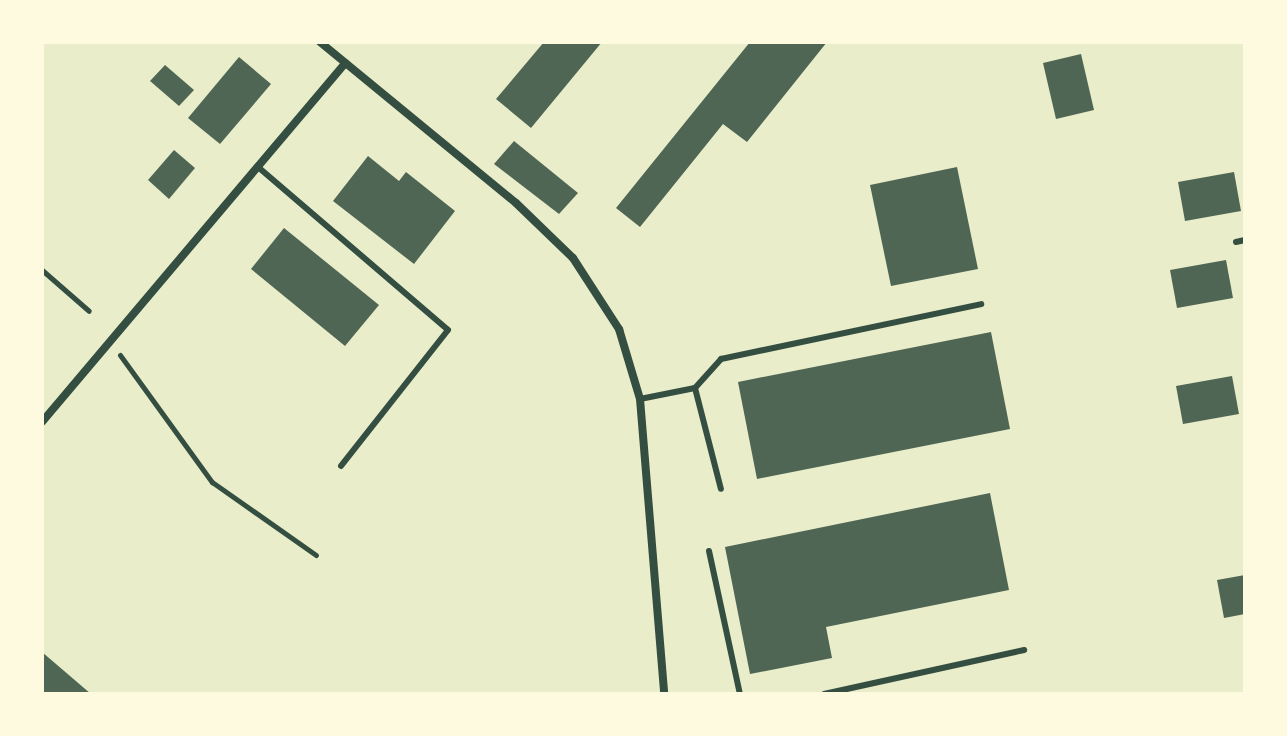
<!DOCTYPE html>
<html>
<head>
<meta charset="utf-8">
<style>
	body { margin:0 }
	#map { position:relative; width:1287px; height:736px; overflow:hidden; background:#e9edc9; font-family:"Space Grotesk",sans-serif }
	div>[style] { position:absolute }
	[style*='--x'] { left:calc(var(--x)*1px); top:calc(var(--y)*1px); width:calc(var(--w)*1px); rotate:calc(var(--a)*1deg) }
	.building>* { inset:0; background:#4f6655 }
	.path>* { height:5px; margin:-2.5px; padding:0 2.5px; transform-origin:2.5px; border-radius:2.5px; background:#344e41 }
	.service>* { height:6px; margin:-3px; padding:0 3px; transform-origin:3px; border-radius:3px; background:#344e41 }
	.minor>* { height:8px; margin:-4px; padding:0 4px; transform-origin:4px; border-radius:4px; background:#344e41 }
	span { translate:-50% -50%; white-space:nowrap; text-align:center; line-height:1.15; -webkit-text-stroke:6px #fefae0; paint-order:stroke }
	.frame { position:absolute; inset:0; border:44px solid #fefae0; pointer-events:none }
</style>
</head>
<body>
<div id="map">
	<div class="building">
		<i style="clip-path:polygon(544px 42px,602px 42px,531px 128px,496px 99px)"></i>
		<i style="clip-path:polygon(750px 42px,827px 42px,747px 142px,723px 124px,640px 227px,616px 208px)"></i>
		<i style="clip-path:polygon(1081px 54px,1094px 110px,1056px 119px,1043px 63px)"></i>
		<i style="clip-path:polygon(239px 57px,271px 84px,220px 144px,188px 118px)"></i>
		<i style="clip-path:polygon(165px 65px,194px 90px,179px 106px,150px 81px)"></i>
		<i style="clip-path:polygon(514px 141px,578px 193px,559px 214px,494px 164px)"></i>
		<i style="clip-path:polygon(174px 150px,195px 168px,169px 199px,148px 180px)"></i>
		<i style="clip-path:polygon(368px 156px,399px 181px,406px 172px,455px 211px,414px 264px,333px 201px)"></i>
		<i style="clip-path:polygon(957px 167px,978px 269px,891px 286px,870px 185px)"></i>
		<i style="clip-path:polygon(1234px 172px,1241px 211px,1185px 221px,1178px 182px)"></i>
		<i style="clip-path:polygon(284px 228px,379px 305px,345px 346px,251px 269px)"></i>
		<i style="clip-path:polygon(1226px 260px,1233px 298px,1177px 308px,1170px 270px)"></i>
		<i style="clip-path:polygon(991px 332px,1010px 429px,757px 479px,738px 382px)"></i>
		<i style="clip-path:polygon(1232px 376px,1239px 414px,1183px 424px,1176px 386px)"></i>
		<i style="clip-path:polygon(990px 493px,1009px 590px,826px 627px,832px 658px,750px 674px,725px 547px)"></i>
		<i style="clip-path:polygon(1245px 575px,1245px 614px,1224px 618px,1217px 580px)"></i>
		<i style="clip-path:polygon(42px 652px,91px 694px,42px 694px)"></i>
	</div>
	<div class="path">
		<i style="--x:42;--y:270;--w:62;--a:41.1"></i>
		<i style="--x:120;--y:355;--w:157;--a:54.1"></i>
		<i style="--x:212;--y:482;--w:127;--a:35.1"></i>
	</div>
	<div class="service">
		<i style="--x:258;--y:167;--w:250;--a:40.6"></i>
		<i style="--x:448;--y:330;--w:173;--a:128.2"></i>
		<i style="--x:1236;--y:242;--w:9;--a:-13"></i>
		<i style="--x:695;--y:388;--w:104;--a:75.6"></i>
		<i style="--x:640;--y:399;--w:56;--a:-11.3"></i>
		<i style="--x:695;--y:388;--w:39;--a:-48"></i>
		<i style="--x:721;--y:359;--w:266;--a:-11.9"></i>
		<i style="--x:709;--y:551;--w:146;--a:77.8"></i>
		<i style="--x:824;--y:694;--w:205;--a:-12.4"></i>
	</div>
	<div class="minor">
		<i style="--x:320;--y:42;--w:254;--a:39.4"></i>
		<i style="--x:516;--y:203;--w:79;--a:44"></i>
		<i style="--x:573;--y:258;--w:85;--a:57.1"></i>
		<i style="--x:619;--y:329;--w:73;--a:73.3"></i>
		<i style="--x:640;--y:399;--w:296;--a:85.3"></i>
		<i style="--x:42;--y:422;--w:470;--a:-49.8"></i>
	</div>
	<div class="frame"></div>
</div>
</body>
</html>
